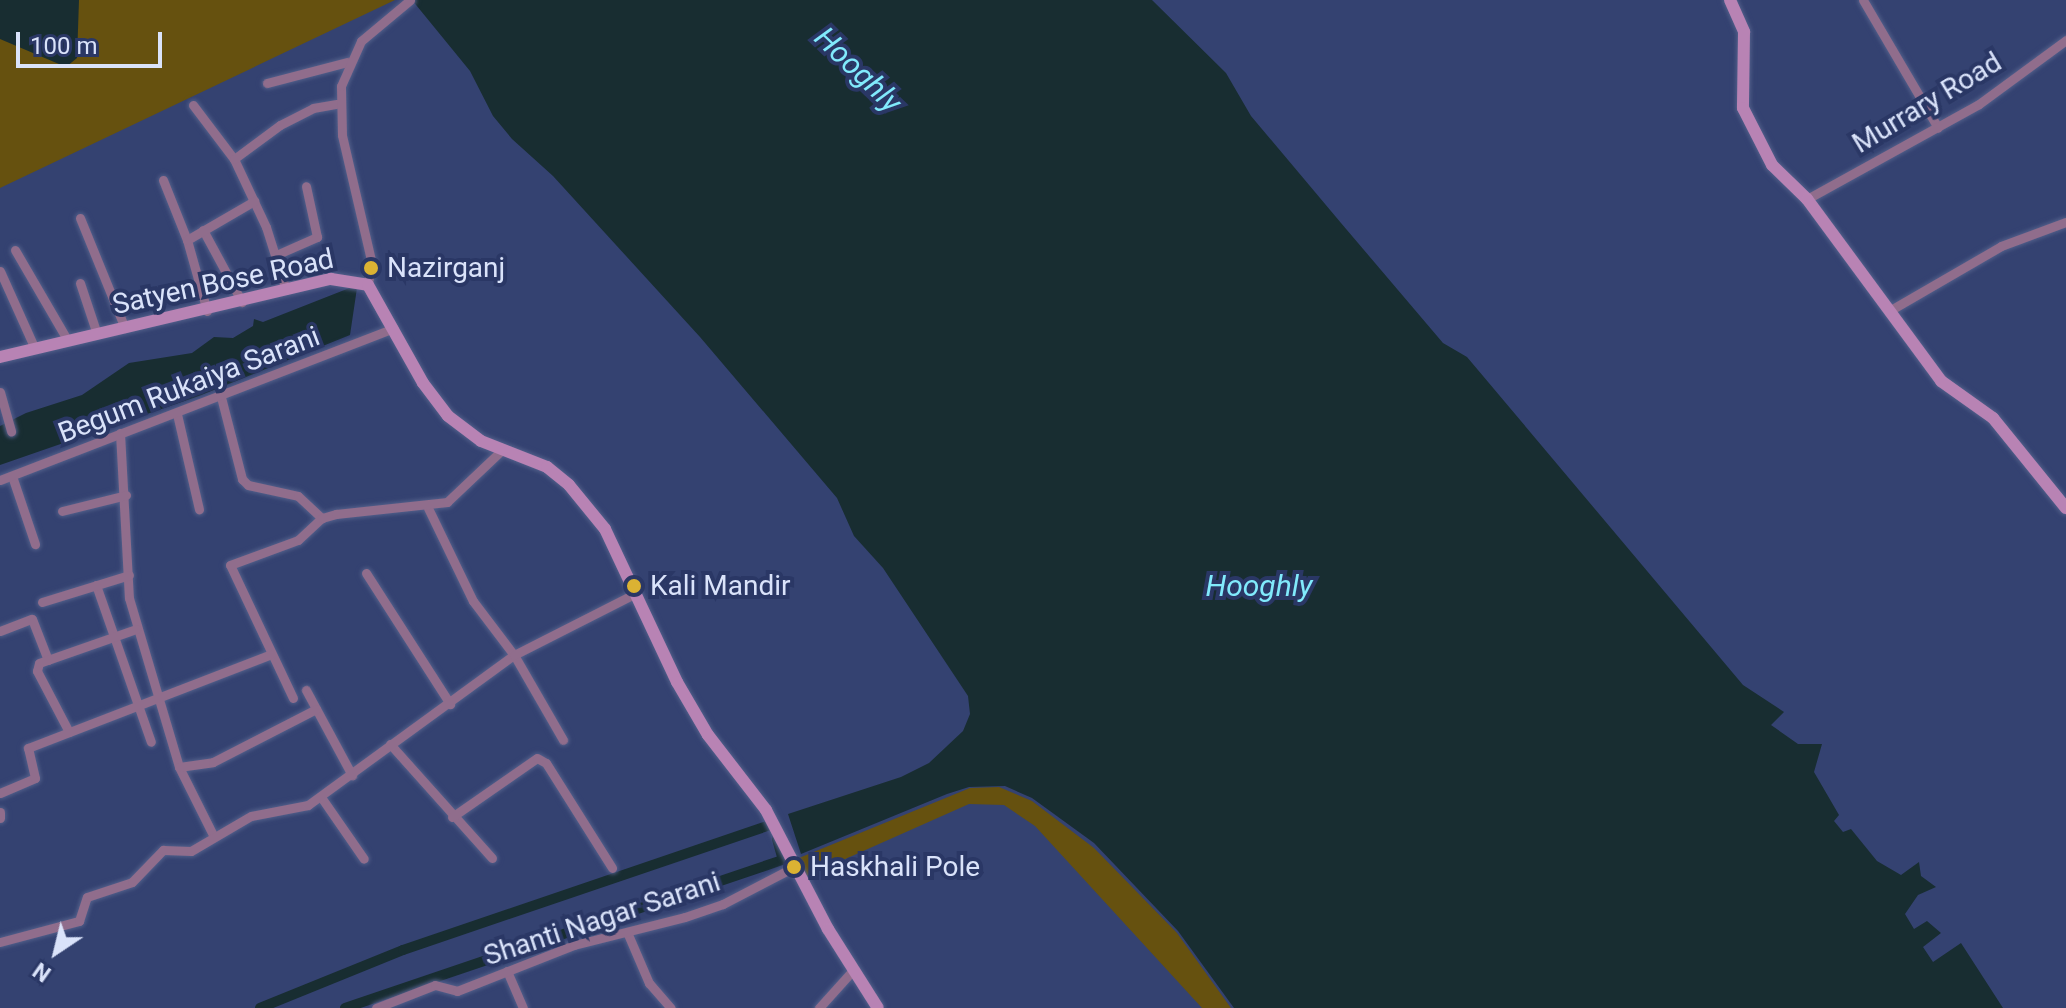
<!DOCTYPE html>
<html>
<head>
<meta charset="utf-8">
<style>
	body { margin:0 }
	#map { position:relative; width:2066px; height:1008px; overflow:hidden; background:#344271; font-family:Roboto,sans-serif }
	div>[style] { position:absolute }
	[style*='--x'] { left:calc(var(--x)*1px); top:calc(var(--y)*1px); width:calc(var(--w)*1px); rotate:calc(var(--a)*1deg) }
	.green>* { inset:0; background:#66510f }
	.water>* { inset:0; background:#182d31 }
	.canal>* { height:10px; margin:-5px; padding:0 5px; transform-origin:5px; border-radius:5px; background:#182d31 }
	.roads { filter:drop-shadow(0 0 2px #525f8a) drop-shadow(0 0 2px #525f8a) }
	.street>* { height:9px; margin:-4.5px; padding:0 4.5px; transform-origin:4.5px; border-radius:4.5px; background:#906d8c }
	.secondary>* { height:12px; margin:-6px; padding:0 6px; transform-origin:6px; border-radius:6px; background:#b883b4 }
	.dots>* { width:22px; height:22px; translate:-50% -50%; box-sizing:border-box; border:4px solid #2a3765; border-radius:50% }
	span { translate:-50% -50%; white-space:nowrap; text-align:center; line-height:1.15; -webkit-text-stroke:8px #2a3765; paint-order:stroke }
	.street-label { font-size:28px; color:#dae3fa }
	.poi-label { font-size:28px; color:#dae3fa }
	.left { translate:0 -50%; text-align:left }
	.water-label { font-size:30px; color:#81eafc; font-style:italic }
	.north { position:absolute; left:16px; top:912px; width:80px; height:80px; -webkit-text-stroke:6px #2a3765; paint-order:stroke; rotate:215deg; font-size:22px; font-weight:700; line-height:32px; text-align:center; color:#dae3fa }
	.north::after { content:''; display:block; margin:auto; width:28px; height:36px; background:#dae3fa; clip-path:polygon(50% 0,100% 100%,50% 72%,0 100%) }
	.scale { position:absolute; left:16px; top:32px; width:146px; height:36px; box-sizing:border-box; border:4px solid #dae3fa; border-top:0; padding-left:10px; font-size:24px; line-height:28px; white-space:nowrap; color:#dae3fa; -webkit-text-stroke:6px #2a3765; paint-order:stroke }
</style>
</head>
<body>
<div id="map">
	<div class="green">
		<i style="clip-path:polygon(0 0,395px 0,0 188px)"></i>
		<i style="clip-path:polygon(999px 787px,1032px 801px,1094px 848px,1177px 933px,1231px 1008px,1202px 1008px,1035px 826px,1004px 805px,969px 804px,807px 876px,799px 858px,970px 788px)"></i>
	</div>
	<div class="water">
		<i style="clip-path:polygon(0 0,79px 0,77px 58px,66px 67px,0 39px)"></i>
		<i style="clip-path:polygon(412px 0,1152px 0,1226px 73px,1251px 116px,1341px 223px,1443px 343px,1467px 357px,1743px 685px,1784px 712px,1771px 725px,1798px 744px,1822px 744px,1814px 772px,1839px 815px,1834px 821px,1843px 832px,1851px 829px,1877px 861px,1901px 875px,1919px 862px,1921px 876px,1936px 887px,1918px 895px,1905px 914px,1914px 929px,1927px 921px,1941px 933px,1923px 947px,1933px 962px,1961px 943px,2003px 1008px,1234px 1008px,1178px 931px,1094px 843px,1032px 798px,1005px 786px,969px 787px,947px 794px,801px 854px,788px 814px,901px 777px,929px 763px,963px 731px,970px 714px,968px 696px,883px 568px,854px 536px,837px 498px,700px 337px,553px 176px,512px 139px,493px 116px,470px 71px)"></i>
		<i style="clip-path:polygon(352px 287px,357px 288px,350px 335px,199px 396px,0 465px,0 426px,26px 413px,82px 395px,129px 363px,192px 353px,214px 337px,233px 338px,253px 326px,254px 319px,263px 322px)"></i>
	</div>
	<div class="canal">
		<i style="--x:260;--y:1008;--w:154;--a:-22.1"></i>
		<i style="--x:403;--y:950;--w:391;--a:-18.8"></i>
		<i style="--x:345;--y:1008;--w:462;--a:-18.7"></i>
		<i style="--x:783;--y:860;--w:22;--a:-106"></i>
	</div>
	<div class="roads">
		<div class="street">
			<i style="--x:1863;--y:0;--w:148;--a:59.6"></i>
			<i style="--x:267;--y:83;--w:83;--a:-14.7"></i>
			<i style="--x:193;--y:105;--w:68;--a:52.8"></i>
			<i style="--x:234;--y:159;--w:75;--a:64.8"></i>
			<i style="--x:266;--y:227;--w:66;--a:72.4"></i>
			<i style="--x:234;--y:159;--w:57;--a:-36.5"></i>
			<i style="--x:280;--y:125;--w:37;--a:-27"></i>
			<i style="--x:313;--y:108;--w:27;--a:-10"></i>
			<i style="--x:163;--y:180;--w:65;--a:68.2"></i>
			<i style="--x:1807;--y:199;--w:196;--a:-28.9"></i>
			<i style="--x:1979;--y:104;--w:108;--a:-36.3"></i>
			<i style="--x:80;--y:218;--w:119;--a:67.8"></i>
			<i style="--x:203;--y:230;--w:82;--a:61.6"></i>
			<i style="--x:15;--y:250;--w:105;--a:59.8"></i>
			<i style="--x:276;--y:255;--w:45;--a:-23.7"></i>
			<i style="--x:317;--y:237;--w:52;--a:-102.2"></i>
			<i style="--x:0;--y:271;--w:85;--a:65.8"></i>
			<i style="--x:80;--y:283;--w:54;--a:71.6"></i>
			<i style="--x:368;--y:285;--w:25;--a:-83"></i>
			<i style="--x:371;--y:260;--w:128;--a:-103.1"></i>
			<i style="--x:342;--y:135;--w:49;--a:-91.2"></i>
			<i style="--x:341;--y:86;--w:49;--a:-66"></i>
			<i style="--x:361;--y:41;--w:64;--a:-39.9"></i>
			<i style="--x:207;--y:311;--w:74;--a:-105.7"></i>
			<i style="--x:187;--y:240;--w:78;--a:-30.2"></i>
			<i style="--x:1889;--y:311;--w:129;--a:-30.1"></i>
			<i style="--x:2001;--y:246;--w:69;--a:-20.3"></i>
			<i style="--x:0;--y:392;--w:41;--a:74.2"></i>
			<i style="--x:221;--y:397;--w:85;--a:75.6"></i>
			<i style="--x:242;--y:479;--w:8;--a:45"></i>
			<i style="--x:248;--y:485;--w:51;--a:12.4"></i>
			<i style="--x:298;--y:496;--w:33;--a:43"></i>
			<i style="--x:177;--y:414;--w:98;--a:77"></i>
			<i style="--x:120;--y:433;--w:165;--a:86.9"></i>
			<i style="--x:129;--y:598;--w:176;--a:73.5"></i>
			<i style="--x:179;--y:767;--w:78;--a:63.4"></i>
			<i style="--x:12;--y:476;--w:72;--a:71.3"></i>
			<i style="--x:0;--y:480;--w:422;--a:-21.1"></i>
			<i style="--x:428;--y:508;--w:103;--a:64.2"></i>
			<i style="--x:473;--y:601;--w:68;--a:52.8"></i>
			<i style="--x:514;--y:655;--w:98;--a:60"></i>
			<i style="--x:62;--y:511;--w:66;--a:-14"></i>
			<i style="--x:366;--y:573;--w:156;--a:57.3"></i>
			<i style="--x:96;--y:585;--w:166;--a:70.7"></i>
			<i style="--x:42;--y:602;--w:91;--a:-17.2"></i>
			<i style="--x:0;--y:631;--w:34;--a:-21"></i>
			<i style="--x:32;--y:619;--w:44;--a:68.7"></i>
			<i style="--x:306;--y:690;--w:97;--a:61.6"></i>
			<i style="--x:293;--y:698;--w:147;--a:-115.3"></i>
			<i style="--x:230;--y:565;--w:72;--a:-20.2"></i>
			<i style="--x:298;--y:540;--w:33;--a:-43"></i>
			<i style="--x:322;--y:518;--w:15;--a:-16"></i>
			<i style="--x:336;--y:514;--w:112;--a:-6.2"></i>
			<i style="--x:447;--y:502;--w:77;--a:-43.4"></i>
			<i style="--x:69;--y:732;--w:69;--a:-117.7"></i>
			<i style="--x:37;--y:671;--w:8;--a:-76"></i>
			<i style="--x:39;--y:663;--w:103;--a:-19.3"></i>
			<i style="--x:390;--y:744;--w:153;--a:48.2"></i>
			<i style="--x:179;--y:767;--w:34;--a:-8"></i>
			<i style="--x:213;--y:762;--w:116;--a:-27.2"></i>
			<i style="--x:0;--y:793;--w:38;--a:-23"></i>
			<i style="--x:35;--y:778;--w:31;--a:-103"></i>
			<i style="--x:28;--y:748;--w:258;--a:-21.1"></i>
			<i style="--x:321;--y:797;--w:75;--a:55.3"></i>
			<i style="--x:0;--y:812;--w:6;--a:90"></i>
			<i style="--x:452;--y:817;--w:103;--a:-34.8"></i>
			<i style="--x:537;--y:758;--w:10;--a:29"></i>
			<i style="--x:546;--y:763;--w:124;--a:57.8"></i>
			<i style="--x:627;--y:932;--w:56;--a:66.7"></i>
			<i style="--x:649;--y:983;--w:33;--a:49"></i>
			<i style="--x:0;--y:942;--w:82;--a:-14.9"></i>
			<i style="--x:79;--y:921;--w:25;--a:-72"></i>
			<i style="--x:87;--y:897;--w:47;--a:-18.4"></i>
			<i style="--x:132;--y:882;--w:45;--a:-45.9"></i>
			<i style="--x:163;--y:850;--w:28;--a:2"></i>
			<i style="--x:191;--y:851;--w:69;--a:-30.3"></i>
			<i style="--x:251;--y:816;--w:58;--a:-10.9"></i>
			<i style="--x:308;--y:805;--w:255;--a:-36.1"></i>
			<i style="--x:514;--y:655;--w:137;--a:-26.9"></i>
			<i style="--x:507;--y:971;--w:40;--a:66.6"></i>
			<i style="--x:376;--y:1008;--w:63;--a:-21.3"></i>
			<i style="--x:435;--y:985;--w:23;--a:15"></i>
			<i style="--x:457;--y:991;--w:126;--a:-21.5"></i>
			<i style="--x:574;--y:945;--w:114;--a:-14.2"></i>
			<i style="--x:685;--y:917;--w:40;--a:-18.9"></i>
			<i style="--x:723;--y:904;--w:80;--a:-27.5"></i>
			<i style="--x:819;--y:1008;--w:52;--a:-48.1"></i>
		</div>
		<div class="secondary">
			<i style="--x:1730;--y:0;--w:35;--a:66"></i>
			<i style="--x:1744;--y:32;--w:76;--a:90.8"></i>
			<i style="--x:1743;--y:108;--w:64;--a:63"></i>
			<i style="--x:1772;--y:165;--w:49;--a:44.2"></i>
			<i style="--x:1807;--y:199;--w:226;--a:53.6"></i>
			<i style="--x:1941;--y:381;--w:64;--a:35.4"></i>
			<i style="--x:1993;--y:418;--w:116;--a:51"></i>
			<i style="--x:0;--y:357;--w:340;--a:-13.3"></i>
			<i style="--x:331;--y:279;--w:37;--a:9"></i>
			<i style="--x:368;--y:285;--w:112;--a:60.7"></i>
			<i style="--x:423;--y:383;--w:41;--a:52.9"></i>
			<i style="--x:448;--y:416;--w:41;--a:37.1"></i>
			<i style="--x:481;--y:441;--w:71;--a:21.5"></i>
			<i style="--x:547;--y:467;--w:28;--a:39"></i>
			<i style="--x:569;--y:485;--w:57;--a:50.7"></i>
			<i style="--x:605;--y:529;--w:169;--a:64.8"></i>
			<i style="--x:677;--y:682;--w:61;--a:59.7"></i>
			<i style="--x:708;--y:735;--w:95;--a:52.3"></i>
			<i style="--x:766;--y:810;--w:134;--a:62.5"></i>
			<i style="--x:828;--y:929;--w:93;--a:57.7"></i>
		</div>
	</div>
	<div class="dots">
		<i style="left:371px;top:268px;background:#dbb233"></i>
		<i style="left:634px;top:586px;background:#dbb233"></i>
		<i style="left:794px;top:867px;background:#dbb233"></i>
	</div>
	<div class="street-label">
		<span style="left:1927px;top:103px;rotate:-31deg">Murrary Road</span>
		<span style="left:223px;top:282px;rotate:-12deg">Satyen Bose Road</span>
		<span style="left:189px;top:385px;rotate:-21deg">Begum Rukaiya Sarani</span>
		<span style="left:602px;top:919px;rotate:-18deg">Shanti Nagar Sarani</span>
	</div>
	<div class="poi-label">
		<span class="left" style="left:387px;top:268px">Nazirganj</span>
		<span class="left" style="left:650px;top:586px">Kali Mandir</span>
		<span class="left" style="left:810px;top:867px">Haskhali Pole</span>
	</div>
	<div class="water-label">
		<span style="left:858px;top:70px;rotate:44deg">Hooghly</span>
		<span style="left:1259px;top:586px">Hooghly</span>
	</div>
	<div class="north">N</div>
	<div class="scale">100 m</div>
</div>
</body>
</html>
